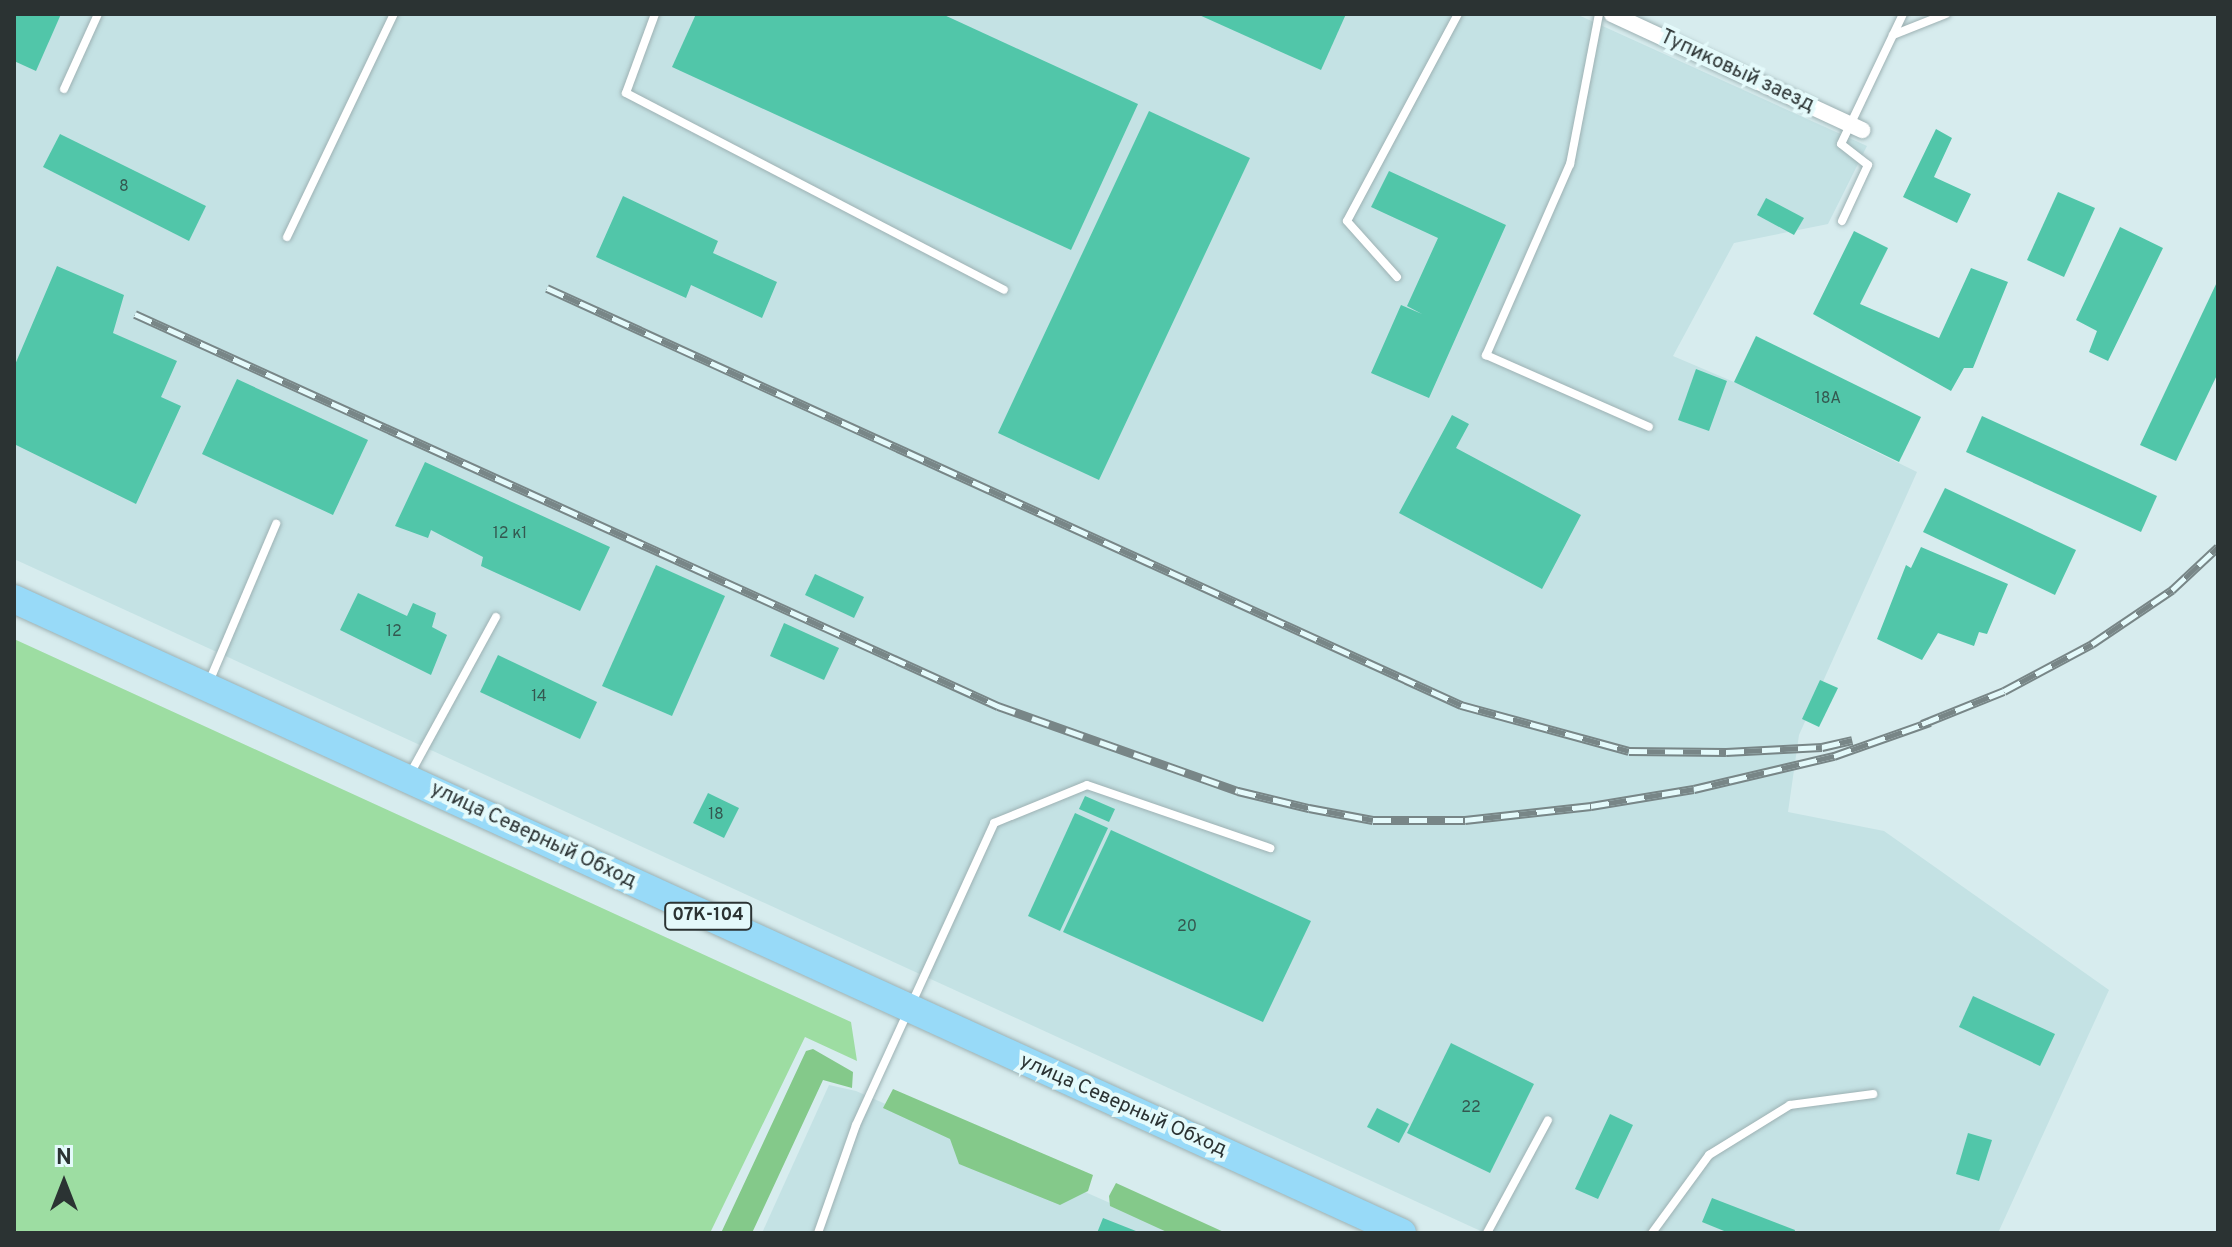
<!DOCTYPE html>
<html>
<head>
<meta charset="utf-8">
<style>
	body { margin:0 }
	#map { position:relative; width:2232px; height:1247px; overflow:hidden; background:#d7ecee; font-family:Overpass,sans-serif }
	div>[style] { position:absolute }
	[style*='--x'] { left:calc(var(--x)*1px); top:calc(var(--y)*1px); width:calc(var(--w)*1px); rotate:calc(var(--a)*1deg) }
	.built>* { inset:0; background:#c4e2e4 }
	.green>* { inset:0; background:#9ddda2 }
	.forest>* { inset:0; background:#84c98a }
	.building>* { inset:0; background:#51c6a9 }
	.roads { filter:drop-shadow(0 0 2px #9db1b3) drop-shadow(0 0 2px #9db1b3) }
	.service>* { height:8px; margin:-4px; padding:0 4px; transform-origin:4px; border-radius:4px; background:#fff }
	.minor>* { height:16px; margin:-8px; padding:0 8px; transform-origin:8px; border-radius:8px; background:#fff }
	.trunk>* { height:28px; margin:-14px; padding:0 14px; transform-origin:14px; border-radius:14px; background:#98daf8 }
	.rail>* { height:9px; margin-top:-4.5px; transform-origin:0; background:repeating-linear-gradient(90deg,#e4fafb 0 18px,#788687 0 36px); box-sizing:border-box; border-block:2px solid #788687 }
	span { translate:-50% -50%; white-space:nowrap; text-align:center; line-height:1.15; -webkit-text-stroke:8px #e4fafb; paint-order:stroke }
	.number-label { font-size:16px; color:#345850 }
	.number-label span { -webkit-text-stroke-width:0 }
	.shield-label span { padding:2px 6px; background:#e4fafb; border:2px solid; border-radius:6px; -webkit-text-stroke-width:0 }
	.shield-label { font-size:18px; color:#2b3333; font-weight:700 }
	.street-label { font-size:20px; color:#2b3333 }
	.frame { position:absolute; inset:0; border:16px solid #2b3333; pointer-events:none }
	.north { position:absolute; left:24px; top:1143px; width:80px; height:80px; -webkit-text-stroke:6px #e4fafb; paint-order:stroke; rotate:0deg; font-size:22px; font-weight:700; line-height:32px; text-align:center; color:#2b3333 }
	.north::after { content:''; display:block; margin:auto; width:28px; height:36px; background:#2b3333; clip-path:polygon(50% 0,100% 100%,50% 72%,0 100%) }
</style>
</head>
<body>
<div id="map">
	<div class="built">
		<i style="clip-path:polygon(14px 14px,1576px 14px,1867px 146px,1828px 224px,1734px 243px,1673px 356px,1734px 382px,1917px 472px,1799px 735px,1788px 812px,1884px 831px,2109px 990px,1998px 1233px,1485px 1233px,14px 559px)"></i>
		<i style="clip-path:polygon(829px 1085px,856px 1091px,1178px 1233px,762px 1233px)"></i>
	</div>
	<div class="green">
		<i style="clip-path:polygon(14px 639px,851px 1022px,857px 1061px,805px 1037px,710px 1233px,14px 1233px)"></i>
	</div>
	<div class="forest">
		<i style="clip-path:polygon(813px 1049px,853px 1072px,852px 1088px,823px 1080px,752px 1233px,721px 1233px,806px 1051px)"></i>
		<i style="clip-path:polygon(893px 1089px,1093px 1175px,1088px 1191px,1060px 1205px,959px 1164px,950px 1139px,883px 1108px)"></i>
		<i style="clip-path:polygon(1116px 1183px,1226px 1233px,1169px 1233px,1110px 1206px,1109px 1196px)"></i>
	</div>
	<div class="building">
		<i style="clip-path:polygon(14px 14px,61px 14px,36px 71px,14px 61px)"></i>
		<i style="clip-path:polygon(696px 14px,942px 14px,1138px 104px,1071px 250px,672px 67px)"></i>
		<i style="clip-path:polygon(1197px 14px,1346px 14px,1321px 70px)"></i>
		<i style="clip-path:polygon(1149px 111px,1250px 158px,1099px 480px,998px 433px)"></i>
		<i style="clip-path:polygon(1936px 129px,1952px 138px,1934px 177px,1971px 194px,1957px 223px,1903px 197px)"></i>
		<i style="clip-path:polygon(60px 134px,206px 206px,189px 241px,43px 167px)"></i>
		<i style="clip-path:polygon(1389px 171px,1506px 225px,1429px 398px,1371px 373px,1401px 305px,1422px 314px,1407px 306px,1438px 238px,1371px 207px)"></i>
		<i style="clip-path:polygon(2058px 192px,2095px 208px,2064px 277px,2027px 260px)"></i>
		<i style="clip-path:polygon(623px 196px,718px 241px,713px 253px,777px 282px,762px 318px,691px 285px,686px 298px,596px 257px)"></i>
		<i style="clip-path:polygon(1766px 198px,1804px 218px,1794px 235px,1757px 215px)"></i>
		<i style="clip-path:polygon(2120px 227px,2163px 248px,2108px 361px,2089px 352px,2097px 331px,2076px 320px)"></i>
		<i style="clip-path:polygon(1854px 231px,1888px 248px,1860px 304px,1939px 338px,1971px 268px,2008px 282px,1973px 368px,1964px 368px,1951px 391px,1813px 314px)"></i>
		<i style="clip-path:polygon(57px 266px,124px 295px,113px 333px,177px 361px,161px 397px,181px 406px,136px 504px,14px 444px,14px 367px)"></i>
		<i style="clip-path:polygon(2218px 280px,2218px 373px,2176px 461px,2140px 445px)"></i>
		<i style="clip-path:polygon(1756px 336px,1921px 417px,1899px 462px,1734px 382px)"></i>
		<i style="clip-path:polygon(1696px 369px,1727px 381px,1709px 431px,1678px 420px)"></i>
		<i style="clip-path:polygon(237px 379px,368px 440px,333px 515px,202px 454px)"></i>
		<i style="clip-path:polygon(1452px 415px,1469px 424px,1456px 448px,1581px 515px,1542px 589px,1399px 513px)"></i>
		<i style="clip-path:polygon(1982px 416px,2157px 496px,2141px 532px,1966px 452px)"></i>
		<i style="clip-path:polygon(425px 462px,610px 547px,580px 611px,481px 566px,483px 557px,431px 530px,428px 538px,395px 526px)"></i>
		<i style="clip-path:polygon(1945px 488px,2076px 550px,2055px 595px,1923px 532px)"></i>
		<i style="clip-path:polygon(1921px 547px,2008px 584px,1987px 634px,1979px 632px,1974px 646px,1938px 633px,1922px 660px,1877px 639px,1906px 565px,1911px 568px)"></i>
		<i style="clip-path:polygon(656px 565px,725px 596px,672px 716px,602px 686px)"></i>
		<i style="clip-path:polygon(815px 574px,864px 597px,854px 618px,805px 595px)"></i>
		<i style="clip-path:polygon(358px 593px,407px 616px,413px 603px,436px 613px,432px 627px,447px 635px,431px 675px,340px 630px)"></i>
		<i style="clip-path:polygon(784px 623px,839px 648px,824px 680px,770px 656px)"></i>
		<i style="clip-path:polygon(498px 655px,597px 702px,580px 739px,480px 692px)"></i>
		<i style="clip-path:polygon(1820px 680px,1838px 688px,1819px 727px,1802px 719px)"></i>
		<i style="clip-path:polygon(708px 793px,739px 808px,724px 838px,693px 823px)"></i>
		<i style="clip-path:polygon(1085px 796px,1115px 809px,1109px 822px,1079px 809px)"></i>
		<i style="clip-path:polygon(1075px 813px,1108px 828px,1060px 931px,1028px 916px)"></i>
		<i style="clip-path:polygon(1111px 830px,1311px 921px,1263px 1022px,1063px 932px)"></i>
		<i style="clip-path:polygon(1973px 996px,2055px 1034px,2040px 1066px,1959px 1027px)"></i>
		<i style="clip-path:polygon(1451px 1043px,1534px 1084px,1490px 1173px,1407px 1133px)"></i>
		<i style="clip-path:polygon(1377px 1108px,1409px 1124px,1399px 1143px,1367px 1127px)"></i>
		<i style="clip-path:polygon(1610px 1114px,1633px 1125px,1598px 1199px,1575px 1189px)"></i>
		<i style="clip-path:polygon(1968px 1133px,1992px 1140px,1979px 1181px,1956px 1174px)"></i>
		<i style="clip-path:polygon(1712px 1198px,1795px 1230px,1794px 1233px,1729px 1233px,1702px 1222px)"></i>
		<i style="clip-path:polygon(1103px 1218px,1141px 1233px,1097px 1233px)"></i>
	</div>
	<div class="roads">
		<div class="service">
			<i style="--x:655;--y:14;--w:84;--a:110.2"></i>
			<i style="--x:626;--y:93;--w:426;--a:27.5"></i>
			<i style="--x:1599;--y:14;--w:153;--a:100.9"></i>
			<i style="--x:1570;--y:164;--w:209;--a:113.7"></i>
			<i style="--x:1486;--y:355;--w:178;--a:23.8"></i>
			<i style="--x:1893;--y:35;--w:57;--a:-21.6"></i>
			<i style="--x:64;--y:89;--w:82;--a:-65.6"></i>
			<i style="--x:1842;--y:221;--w:62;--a:-65.1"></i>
			<i style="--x:1868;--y:165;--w:34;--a:-142"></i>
			<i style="--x:1841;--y:144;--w:144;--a:-64.5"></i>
			<i style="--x:287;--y:237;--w:247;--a:-64.4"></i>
			<i style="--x:1397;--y:277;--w:75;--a:-131.8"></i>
			<i style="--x:1347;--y:221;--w:235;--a:-61.8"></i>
			<i style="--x:209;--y:682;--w:172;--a:-67"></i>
			<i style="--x:410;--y:774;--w:179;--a:-61.3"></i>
			<i style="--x:818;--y:1233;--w:114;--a:-70.6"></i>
			<i style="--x:856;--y:1125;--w:332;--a:-65.4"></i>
			<i style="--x:994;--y:823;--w:100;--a:-22.2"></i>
			<i style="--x:1087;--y:785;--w:194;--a:19"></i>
			<i style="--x:1487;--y:1233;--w:128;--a:-61.6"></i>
			<i style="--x:1652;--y:1233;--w:97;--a:-53.8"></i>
			<i style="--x:1709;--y:1155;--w:95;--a:-31.7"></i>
			<i style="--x:1790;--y:1105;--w:84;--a:-7.5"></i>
		</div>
		<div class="minor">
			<i style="--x:1612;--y:14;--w:276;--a:24.9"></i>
		</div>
		<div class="trunk">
			<i style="--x:14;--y:599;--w:1526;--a:24.55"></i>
		</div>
	</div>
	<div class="rail">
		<i style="--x:547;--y:288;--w:1005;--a:24.52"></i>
		<i style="--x:1461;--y:705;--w:174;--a:15.3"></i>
		<i style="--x:1629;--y:751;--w:97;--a:0.6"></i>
		<i style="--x:1726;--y:752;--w:96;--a:-3"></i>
		<i style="--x:1822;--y:747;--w:31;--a:-13"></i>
		<i style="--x:135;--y:314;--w:948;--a:24.43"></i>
		<i style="--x:998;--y:706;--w:255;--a:19.5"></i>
		<i style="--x:1238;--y:791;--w:73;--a:13.5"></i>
		<i style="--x:1309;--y:808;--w:65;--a:10.6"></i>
		<i style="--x:1373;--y:820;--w:92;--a:0"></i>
		<i style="--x:1465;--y:820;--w:127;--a:-6.3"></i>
		<i style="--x:1591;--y:806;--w:104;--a:-9.4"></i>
		<i style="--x:1694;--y:789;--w:144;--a:-13.3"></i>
		<i style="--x:1834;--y:756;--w:102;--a:-19.5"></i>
		<i style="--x:1922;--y:724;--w:88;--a:-21.9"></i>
		<i style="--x:2004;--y:691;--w:100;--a:-28.1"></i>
		<i style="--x:2092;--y:644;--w:97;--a:-34"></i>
		<i style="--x:2172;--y:590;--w:63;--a:-43.1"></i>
	</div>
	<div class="number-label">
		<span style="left:124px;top:187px">8</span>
		<span style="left:1828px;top:399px">18А</span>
		<span style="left:510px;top:534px">12 к1</span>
		<span style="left:394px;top:632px">12</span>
		<span style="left:539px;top:697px">14</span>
		<span style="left:716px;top:815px">18</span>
		<span style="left:1187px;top:927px">20</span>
		<span style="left:1471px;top:1108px">22</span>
	</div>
	<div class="shield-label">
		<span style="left:708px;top:916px">07К-104</span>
	</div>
	<div class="street-label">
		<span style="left:1737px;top:72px;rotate:25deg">Тупиковый заезд</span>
		<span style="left:533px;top:836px;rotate:25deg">улица Северный Обход</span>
		<span style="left:1123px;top:1106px;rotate:24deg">улица Северный Обход</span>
	</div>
	<div class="frame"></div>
	<div class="north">N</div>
</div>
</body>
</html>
